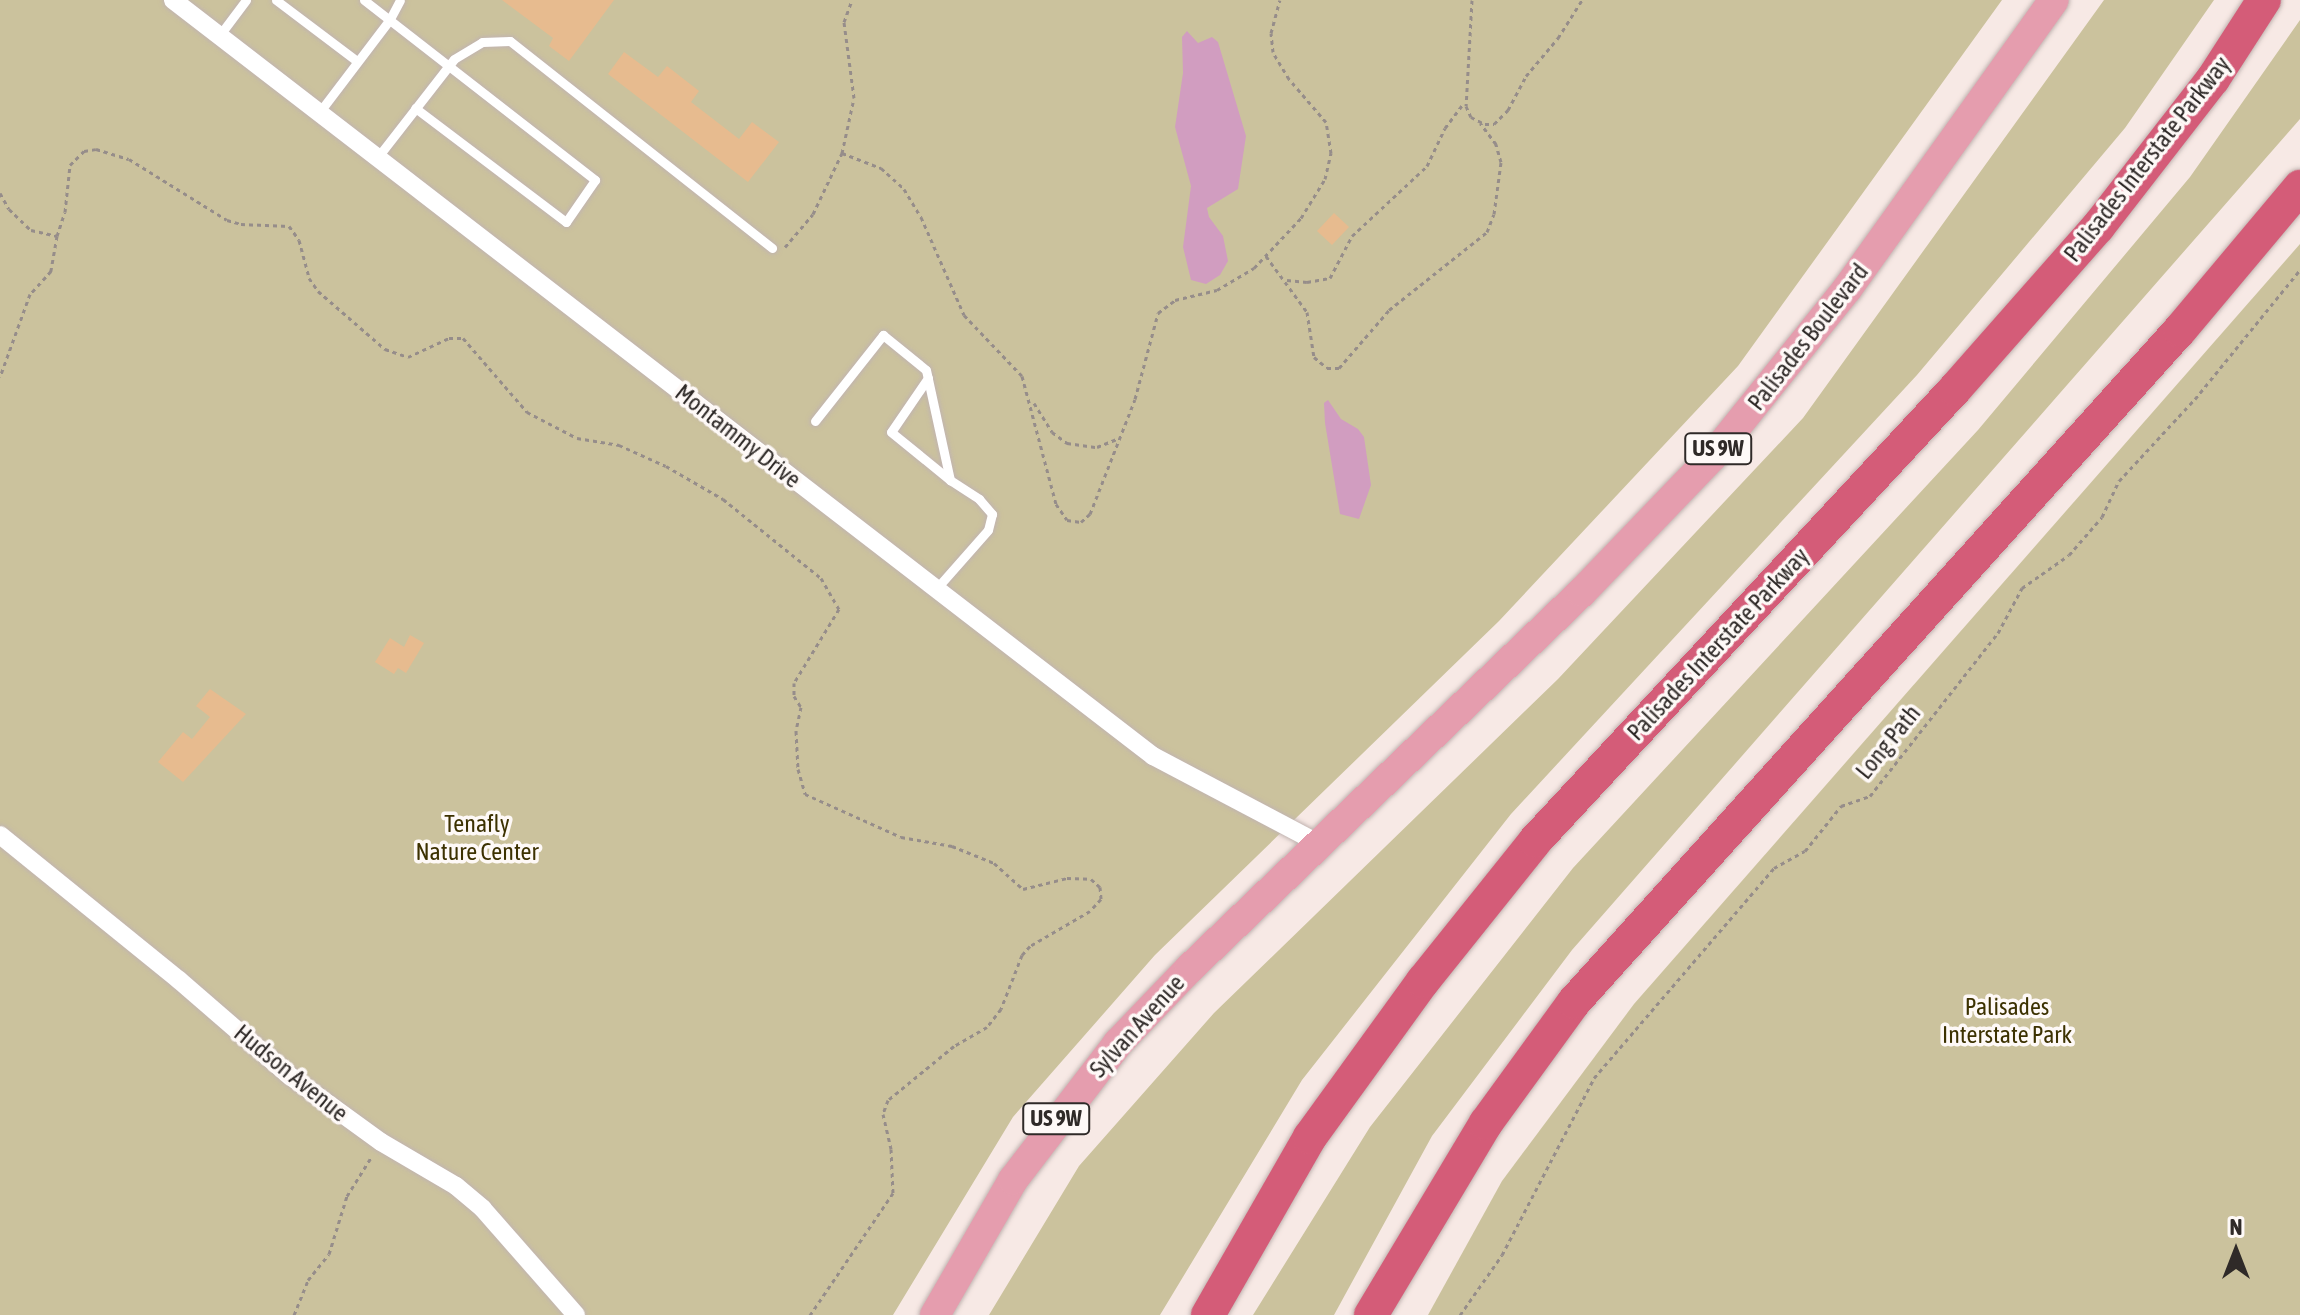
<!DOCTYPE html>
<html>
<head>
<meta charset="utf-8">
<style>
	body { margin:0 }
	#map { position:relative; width:2300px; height:1315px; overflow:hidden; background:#f7e9e5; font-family:"Asap Condensed",sans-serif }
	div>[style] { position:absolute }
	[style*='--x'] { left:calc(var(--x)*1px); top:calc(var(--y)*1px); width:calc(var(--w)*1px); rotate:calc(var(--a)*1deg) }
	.green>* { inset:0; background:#cbc29d }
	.water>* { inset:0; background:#d19dc0 }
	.building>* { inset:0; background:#e7bb8f }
	.path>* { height:3px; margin-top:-1.5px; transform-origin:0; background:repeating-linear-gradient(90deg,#968d8a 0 4px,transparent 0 8px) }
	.roads { filter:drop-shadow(0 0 2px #c1b4b1) drop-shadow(0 0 2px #c1b4b1) }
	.service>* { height:9px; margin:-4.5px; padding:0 4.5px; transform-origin:4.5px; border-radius:4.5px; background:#fff }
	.minor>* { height:18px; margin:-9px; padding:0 9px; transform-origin:9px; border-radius:9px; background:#fff }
	.primary>* { height:30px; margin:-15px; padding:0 15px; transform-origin:15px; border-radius:15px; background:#e59dae }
	.motorway>* { height:34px; margin:-17px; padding:0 17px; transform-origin:17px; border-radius:17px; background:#d45c78 }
	span { translate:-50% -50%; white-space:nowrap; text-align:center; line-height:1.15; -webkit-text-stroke:7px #fef9f7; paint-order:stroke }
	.shield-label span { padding:2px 6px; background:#fef9f7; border:2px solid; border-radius:6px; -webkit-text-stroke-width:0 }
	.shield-label { font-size:22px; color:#2f2a28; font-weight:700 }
	.street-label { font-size:24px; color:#2f2a28 }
	.park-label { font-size:24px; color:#3c3101 }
	.north { position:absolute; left:2196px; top:1211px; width:80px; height:80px; -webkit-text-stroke:6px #fef9f7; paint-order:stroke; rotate:0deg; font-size:22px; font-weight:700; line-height:32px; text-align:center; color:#2f2a28 }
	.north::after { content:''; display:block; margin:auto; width:28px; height:36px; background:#2f2a28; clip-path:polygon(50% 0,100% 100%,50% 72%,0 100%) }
</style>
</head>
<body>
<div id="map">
	<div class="green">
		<i style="clip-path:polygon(0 0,2002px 0,1738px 366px,1499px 621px,1155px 955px,1013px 1117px,893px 1315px,0 1315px)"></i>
		<i style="clip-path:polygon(2104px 0,2214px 0,2125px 128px,1917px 375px,1511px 814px,1302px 1080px,1160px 1315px,989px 1315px,1079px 1166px,1214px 1013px,1558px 679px,1803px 418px)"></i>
		<i style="clip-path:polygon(2300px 20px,2300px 119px,1572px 950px,1432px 1136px,1334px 1315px,1253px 1315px,1370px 1127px,1573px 868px,1978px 430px,2190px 177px)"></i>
		<i style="clip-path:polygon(2300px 244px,2300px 1315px,1428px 1315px,1502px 1181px,1634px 1004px)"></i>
	</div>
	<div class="water">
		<i style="clip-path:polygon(1187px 31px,1198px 43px,1212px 37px,1218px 42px,1246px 136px,1238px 189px,1207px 208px,1209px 217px,1223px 236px,1228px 261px,1220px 275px,1206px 284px,1191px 280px,1183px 247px,1191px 186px,1175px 127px,1183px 73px,1182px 37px)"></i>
		<i style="clip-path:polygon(1328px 400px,1341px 419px,1358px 429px,1364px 437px,1371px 485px,1359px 519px,1340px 514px,1325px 423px,1324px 403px)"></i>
	</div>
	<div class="building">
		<i style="clip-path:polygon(502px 0,614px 0,569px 61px,549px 46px,553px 38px)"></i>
		<i style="clip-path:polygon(624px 52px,658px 77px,667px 66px,699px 91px,691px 102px,739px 139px,752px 122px,779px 142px,748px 182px,608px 74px)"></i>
		<i style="clip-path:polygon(1334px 213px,1349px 227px,1332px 245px,1317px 231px)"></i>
		<i style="clip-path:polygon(410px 635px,424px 643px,406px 673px,398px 668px,394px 674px,375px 662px,390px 638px,404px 647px)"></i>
		<i style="clip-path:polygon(210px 689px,246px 714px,183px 782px,158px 762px,183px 732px,192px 739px,210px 717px,196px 706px)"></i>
	</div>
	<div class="path">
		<i style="--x:1472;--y:0;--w:106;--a:93.2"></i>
		<i style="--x:1466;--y:106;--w:12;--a:66"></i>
		<i style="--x:1471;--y:117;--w:16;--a:27"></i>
		<i style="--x:1485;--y:124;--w:9;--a:0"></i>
		<i style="--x:1494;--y:124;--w:20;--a:-45"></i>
		<i style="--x:1508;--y:110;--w:38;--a:-62"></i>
		<i style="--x:1526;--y:76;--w:50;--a:-49.9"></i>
		<i style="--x:1558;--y:38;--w:45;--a:-57.7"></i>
		<i style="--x:842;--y:153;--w:42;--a:21"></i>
		<i style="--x:881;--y:168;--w:31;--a:42"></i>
		<i style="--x:904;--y:189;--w:33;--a:59"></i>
		<i style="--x:921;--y:217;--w:107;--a:66.3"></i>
		<i style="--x:964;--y:315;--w:84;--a:46.4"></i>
		<i style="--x:1022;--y:376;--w:132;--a:75.1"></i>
		<i style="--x:1056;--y:504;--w:19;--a:55"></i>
		<i style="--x:1067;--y:520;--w:14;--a:8"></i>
		<i style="--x:1081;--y:522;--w:12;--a:-42"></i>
		<i style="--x:1090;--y:514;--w:123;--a:-68.6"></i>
		<i style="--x:1135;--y:399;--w:89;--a:-75"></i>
		<i style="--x:1158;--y:313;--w:21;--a:-37"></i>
		<i style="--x:1175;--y:300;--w:43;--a:-13.4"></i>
		<i style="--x:1217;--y:290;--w:43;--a:-30.7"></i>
		<i style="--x:1254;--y:268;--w:69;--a:-46.8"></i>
		<i style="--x:1301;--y:218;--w:46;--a:-58.4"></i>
		<i style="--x:1325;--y:179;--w:27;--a:-77"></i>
		<i style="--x:1331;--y:153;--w:31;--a:-99"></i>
		<i style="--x:1326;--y:122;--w:57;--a:-130.7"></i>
		<i style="--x:1289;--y:79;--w:31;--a:-121"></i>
		<i style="--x:1273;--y:52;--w:19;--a:-96"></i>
		<i style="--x:1271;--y:33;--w:34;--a:-75"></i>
		<i style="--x:0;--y:193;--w:18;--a:61"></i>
		<i style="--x:9;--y:209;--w:30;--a:44"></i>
		<i style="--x:31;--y:230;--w:27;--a:13"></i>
		<i style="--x:57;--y:236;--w:36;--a:100"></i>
		<i style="--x:51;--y:271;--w:31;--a:132"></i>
		<i style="--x:30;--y:294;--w:88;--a:109.9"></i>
		<i style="--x:57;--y:236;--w:25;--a:-72"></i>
		<i style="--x:65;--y:212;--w:47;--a:-83.9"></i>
		<i style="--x:70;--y:165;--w:20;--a:-45"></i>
		<i style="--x:84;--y:151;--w:12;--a:-9"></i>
		<i style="--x:96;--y:149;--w:34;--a:17"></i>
		<i style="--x:129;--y:159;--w:115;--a:31.9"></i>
		<i style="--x:227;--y:220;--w:15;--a:16"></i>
		<i style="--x:241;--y:224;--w:48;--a:2.4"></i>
		<i style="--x:289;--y:226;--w:17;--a:54"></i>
		<i style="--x:299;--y:240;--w:39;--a:75"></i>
		<i style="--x:309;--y:278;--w:16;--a:55"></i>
		<i style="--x:318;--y:291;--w:89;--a:40.9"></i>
		<i style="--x:385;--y:349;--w:24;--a:19"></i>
		<i style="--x:408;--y:357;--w:45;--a:-24.9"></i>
		<i style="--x:449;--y:338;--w:14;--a:0"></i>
		<i style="--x:463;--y:338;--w:98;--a:49.1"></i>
		<i style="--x:527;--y:412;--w:56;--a:27.5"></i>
		<i style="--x:577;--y:438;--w:43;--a:9.5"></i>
		<i style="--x:619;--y:445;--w:51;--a:24.1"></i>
		<i style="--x:666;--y:466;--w:66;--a:30.1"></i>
		<i style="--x:723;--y:499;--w:126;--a:38.9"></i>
		<i style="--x:821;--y:578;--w:36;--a:60"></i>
		<i style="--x:839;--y:609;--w:87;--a:121.3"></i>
		<i style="--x:794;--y:683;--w:13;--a:90"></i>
		<i style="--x:794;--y:696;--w:13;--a:58"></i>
		<i style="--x:801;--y:707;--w:25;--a:102"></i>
		<i style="--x:796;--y:731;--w:38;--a:87"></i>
		<i style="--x:798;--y:769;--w:26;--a:74"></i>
		<i style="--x:805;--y:794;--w:105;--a:24.1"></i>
		<i style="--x:901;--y:837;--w:52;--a:10"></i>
		<i style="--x:952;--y:846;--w:45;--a:22"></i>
		<i style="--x:994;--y:863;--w:39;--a:42"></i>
		<i style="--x:1023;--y:889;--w:45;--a:-14"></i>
		<i style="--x:1067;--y:878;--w:24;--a:2"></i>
		<i style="--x:1091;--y:879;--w:12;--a:42"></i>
		<i style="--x:1100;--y:887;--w:12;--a:85"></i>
		<i style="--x:1101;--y:899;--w:16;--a:133"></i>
		<i style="--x:1090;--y:911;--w:69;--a:149.7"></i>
		<i style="--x:1030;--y:946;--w:12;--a:132"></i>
		<i style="--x:1022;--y:955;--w:58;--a:111.3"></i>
		<i style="--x:1001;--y:1009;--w:23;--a:128"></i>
		<i style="--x:987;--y:1027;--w:38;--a:150"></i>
		<i style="--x:954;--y:1046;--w:85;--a:140.7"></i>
		<i style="--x:888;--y:1100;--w:15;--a:110"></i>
		<i style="--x:883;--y:1114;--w:36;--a:77"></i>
		<i style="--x:891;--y:1149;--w:44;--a:87.4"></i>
		<i style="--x:893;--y:1193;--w:148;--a:124.2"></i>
		<i style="--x:785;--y:247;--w:43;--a:-49.7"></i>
		<i style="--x:813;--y:214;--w:68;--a:-64.6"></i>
		<i style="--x:842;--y:153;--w:56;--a:-77.7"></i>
		<i style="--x:854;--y:98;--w:77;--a:-97.5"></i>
		<i style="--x:844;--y:22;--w:23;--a:-70"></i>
		<i style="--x:1266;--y:256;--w:69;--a:53.8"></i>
		<i style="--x:1307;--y:312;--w:46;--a:81.2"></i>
		<i style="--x:1314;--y:357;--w:17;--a:40"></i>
		<i style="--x:1327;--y:368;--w:12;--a:0"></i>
		<i style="--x:1339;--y:368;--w:77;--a:-49.2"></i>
		<i style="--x:1389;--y:310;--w:125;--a:-38.5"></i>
		<i style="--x:1487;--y:232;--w:19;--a:-69"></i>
		<i style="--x:1494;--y:214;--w:52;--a:-82.3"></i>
		<i style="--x:1501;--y:162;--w:19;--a:-106"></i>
		<i style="--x:1496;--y:144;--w:26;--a:-127"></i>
		<i style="--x:1287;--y:280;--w:20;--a:6"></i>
		<i style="--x:1307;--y:282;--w:23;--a:-10"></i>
		<i style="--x:1330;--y:278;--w:47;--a:-62.4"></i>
		<i style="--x:1352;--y:236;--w:103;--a:-43"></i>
		<i style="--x:1427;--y:166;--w:42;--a:-64.7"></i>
		<i style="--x:1445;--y:128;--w:31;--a:-53"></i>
		<i style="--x:1034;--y:403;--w:34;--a:58"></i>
		<i style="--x:1052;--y:432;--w:19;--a:36"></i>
		<i style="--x:1067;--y:443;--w:30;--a:8"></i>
		<i style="--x:1097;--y:447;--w:24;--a:-22"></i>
		<i style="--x:294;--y:1315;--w:38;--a:-68"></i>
		<i style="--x:308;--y:1280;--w:33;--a:-51"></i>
		<i style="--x:329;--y:1254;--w:61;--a:-72.8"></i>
		<i style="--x:347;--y:1196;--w:47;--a:-58"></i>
		<i style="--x:1460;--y:1315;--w:73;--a:-55"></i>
		<i style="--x:1502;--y:1255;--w:199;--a:-62.5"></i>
		<i style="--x:1594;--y:1078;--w:277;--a:-49.4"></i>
		<i style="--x:1774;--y:868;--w:35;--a:-29"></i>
		<i style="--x:1805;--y:851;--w:58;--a:-51.3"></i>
		<i style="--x:1841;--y:806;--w:31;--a:-19"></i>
		<i style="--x:1870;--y:796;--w:207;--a:-51.9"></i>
		<i style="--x:1998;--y:633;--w:51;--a:-61.9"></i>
		<i style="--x:2022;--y:588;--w:57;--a:-35.1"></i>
		<i style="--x:2069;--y:555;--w:50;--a:-49"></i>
		<i style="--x:2102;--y:517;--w:40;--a:-65"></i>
		<i style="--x:2119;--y:481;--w:112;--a:-47.2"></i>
		<i style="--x:2195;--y:399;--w:166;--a:-50.9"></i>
	</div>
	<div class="roads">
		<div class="service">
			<i style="--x:276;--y:0;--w:101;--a:37"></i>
			<i style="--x:364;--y:0;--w:293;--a:37.9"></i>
			<i style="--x:595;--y:180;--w:51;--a:124.6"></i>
			<i style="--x:566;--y:222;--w:189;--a:-142.9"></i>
			<i style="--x:219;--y:36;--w:45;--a:-53.1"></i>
			<i style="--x:318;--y:114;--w:119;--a:-52.8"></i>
			<i style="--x:390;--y:19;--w:21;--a:-62"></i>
			<i style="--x:377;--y:158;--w:125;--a:-52.1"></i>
			<i style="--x:454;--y:59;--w:33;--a:-31"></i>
			<i style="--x:482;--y:42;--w:28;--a:-2"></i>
			<i style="--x:510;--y:41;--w:334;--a:38.3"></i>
			<i style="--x:928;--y:378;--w:65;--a:124.4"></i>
			<i style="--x:891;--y:432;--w:76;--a:39.1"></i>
			<i style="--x:815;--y:421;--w:110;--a:-51.7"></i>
			<i style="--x:883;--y:335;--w:55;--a:39.1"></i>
			<i style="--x:926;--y:370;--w:113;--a:77.7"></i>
			<i style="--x:950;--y:480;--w:35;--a:33"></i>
			<i style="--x:979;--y:499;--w:20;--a:49"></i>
			<i style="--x:992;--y:514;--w:16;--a:104"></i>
			<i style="--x:988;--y:530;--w:79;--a:131.4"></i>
		</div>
		<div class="minor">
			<i style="--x:173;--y:0;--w:1238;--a:37.65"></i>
			<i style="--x:1153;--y:756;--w:189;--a:27.8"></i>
			<i style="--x:0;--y:835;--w:230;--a:39"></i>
			<i style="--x:179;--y:980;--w:147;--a:40.9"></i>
			<i style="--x:290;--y:1076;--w:112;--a:36"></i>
			<i style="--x:381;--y:1142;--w:87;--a:30.4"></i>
			<i style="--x:456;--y:1186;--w:35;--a:40"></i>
			<i style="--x:483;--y:1209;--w:141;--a:48.7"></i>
		</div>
		<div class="primary">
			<i style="--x:935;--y:1315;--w:156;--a:-60"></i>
			<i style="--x:1013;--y:1180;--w:173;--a:-52.5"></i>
			<i style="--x:1118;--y:1043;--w:104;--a:-46.2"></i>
			<i style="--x:1190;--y:968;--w:543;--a:-43.81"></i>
			<i style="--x:1582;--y:592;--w:187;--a:-46.1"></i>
			<i style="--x:1712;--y:457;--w:216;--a:-51.2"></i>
			<i style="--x:1847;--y:289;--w:355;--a:-54.4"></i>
		</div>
		<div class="motorway">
			<i style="--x:1208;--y:1315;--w:205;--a:-60.2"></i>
			<i style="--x:1310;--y:1137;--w:193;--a:-54.1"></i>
			<i style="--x:1423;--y:981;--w:179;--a:-51.3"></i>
			<i style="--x:1535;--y:841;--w:617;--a:-47.1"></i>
			<i style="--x:1955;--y:389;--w:216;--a:-48.6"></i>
			<i style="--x:2098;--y:227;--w:187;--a:-52.2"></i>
			<i style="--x:2213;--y:79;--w:94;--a:-57.2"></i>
			<i style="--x:1371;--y:1315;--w:224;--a:-59.1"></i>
			<i style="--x:1486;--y:1123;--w:150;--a:-54"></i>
			<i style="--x:1574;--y:1002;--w:905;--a:-47.96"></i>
			<i style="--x:2180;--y:330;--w:187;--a:-50"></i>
		</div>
	</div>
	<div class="shield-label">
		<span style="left:1718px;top:449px">US 9W</span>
		<span style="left:1056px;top:1119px">US 9W</span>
	</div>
	<div class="street-label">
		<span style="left:2147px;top:159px;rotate:-52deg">Palisades Interstate Parkway</span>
		<span style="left:1808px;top:337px;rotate:-52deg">Palisades Boulevard</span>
		<span style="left:738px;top:436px;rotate:38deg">Montammy Drive</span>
		<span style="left:1718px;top:644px;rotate:-47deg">Palisades Interstate Parkway</span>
		<span style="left:1888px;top:742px;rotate:-51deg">Long Path</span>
		<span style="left:1137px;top:1026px;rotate:-48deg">Sylvan Avenue</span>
		<span style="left:291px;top:1073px;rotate:39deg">Hudson Avenue</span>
	</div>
	<div class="park-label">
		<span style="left:477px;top:838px">Tenafly<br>Nature Center</span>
		<span style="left:2007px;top:1021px">Palisades<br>Interstate Park</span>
	</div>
	<div class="north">N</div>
</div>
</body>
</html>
